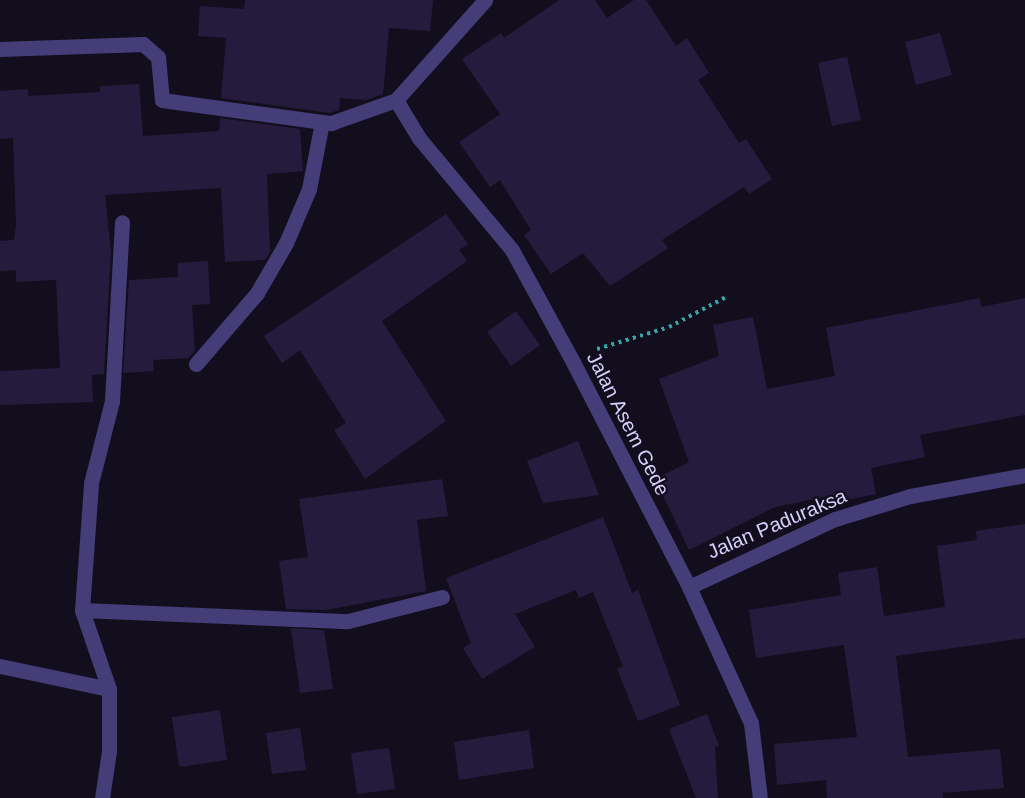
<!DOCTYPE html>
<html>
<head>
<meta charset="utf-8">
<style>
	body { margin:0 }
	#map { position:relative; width:1025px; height:798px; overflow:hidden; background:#120e1e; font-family:Arial,sans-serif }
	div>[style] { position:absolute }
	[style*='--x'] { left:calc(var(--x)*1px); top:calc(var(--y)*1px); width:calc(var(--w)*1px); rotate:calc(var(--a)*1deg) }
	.building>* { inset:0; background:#251c3d }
	.path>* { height:4px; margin-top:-2px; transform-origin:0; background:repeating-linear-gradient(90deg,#38a4a6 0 3px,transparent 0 7.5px) }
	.street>* { height:15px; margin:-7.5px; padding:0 7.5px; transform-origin:7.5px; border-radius:7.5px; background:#443d78 }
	span { translate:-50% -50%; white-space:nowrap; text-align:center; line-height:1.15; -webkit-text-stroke:4.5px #120e1e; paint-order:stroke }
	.street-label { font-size:20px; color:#d7cffb }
</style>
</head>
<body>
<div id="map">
	<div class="building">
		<i style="clip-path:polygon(245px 0,433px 0,430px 31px,389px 28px,383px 94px,366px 100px,340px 98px,339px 110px,330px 113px,221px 98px,226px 38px,198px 36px,200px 6px,244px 9px)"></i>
		<i style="clip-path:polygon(559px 0,595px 0,607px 18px,634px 0,646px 0,676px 46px,687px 38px,709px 73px,698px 80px,739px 143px,746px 139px,772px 179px,749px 194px,744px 187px,662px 240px,668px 248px,610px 286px,583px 253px,551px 274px,524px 235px,531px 230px,500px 180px,490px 187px,459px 142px,500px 114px,462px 59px,501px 33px,504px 38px)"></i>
		<i style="clip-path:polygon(940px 33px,952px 75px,916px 85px,905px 42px)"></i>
		<i style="clip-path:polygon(847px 57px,861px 120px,832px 126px,818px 63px)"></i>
		<i style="clip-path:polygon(139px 84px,143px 136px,219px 131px,220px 118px,300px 129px,303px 171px,267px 174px,270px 252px,265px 260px,225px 262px,221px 188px,105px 195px,111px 252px,104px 374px,92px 375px,93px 402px,0 405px,0 371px,60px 368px,56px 280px,16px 282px,16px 270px,0 271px,0 241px,14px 240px,16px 224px,13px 138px,0 139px,0 91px,28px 89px,28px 96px,100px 92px,100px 86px)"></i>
		<i style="clip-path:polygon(446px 214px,468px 244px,459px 250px,467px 261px,382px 321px,446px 421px,365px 479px,334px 430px,346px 423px,300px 350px,282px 363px,264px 336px)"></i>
		<i style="clip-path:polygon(208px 261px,210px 304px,192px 305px,195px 351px,188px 358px,153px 360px,154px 371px,123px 373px,129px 280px,178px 277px,178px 263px)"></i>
		<i style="clip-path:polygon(980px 298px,981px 307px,1025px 298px,1025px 415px,920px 435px,925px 457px,871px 468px,876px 494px,836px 502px,834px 495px,775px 507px,689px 550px,655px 479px,689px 462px,659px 379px,719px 356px,713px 325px,753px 317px,767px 389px,835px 376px,826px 328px)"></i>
		<i style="clip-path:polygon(516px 311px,540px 345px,511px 366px,487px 332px)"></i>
		<i style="clip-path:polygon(578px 441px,599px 495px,543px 503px,527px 461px)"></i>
		<i style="clip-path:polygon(442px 479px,448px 516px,417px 520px,426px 591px,326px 610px,286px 609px,279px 561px,308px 557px,299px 499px)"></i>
		<i style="clip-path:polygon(603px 517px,632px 593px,638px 590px,680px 705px,638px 721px,617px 669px,623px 666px,593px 592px,579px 598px,576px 590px,515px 614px,535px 647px,482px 679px,463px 648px,471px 643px,446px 578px)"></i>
		<i style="clip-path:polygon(1025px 524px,1025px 638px,896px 656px,908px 757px,1000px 749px,1004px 788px,943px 793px,943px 798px,827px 798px,826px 780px,777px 785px,774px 744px,857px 737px,844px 645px,756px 658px,749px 610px,841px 595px,838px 573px,877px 567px,884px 616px,945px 607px,937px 546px,977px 540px,976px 531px)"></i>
		<i style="clip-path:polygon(291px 628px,324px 630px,333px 689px,300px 693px)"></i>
		<i style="clip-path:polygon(220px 710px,227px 760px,179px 767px,172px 717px)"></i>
		<i style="clip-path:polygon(707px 714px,719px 746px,715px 747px,718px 798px,696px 798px,669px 729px)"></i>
		<i style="clip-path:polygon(300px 728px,306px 770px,272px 774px,266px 733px)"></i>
		<i style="clip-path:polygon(529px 730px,534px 768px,459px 780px,454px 742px)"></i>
		<i style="clip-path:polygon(389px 748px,395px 789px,357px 794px,351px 753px)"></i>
	</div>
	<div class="path">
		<i style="--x:597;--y:349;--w:75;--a:-17"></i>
		<i style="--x:669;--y:327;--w:67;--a:-27.7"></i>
	</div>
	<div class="street">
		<i style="--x:0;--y:49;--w:143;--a:-2"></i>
		<i style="--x:143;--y:44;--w:20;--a:41"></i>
		<i style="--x:158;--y:57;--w:43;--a:84.7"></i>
		<i style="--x:162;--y:100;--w:171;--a:7.8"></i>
		<i style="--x:331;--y:123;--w:69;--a:-19.5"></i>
		<i style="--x:396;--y:100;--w:134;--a:-48.3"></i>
		<i style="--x:396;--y:100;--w:44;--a:58.8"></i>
		<i style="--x:419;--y:138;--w:146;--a:50.3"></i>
		<i style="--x:512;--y:250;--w:128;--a:61.4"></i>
		<i style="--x:573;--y:362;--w:253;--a:62.7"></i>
		<i style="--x:689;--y:587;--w:149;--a:65.5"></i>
		<i style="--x:751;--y:723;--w:76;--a:83.2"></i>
		<i style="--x:196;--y:364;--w:94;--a:-49.3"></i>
		<i style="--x:257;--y:293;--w:58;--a:-59.9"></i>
		<i style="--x:286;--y:243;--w:59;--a:-66.9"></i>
		<i style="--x:309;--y:189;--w:68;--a:-79"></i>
		<i style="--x:689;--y:587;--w:161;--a:-25"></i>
		<i style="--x:835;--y:519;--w:78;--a:-17"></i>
		<i style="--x:910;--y:496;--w:117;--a:-10.3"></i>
		<i style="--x:82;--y:610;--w:266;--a:2.4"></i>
		<i style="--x:348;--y:621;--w:97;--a:-14.3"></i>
		<i style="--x:0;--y:666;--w:111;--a:11.9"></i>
		<i style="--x:102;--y:798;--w:48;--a:-81.5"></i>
		<i style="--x:109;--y:751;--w:62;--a:-90"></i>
		<i style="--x:109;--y:689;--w:83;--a:-108.9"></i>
		<i style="--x:82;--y:610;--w:127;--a:-85.9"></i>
		<i style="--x:91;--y:483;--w:85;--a:-75.6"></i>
		<i style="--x:112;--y:401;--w:179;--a:-86.8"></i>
	</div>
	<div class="street-label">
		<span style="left:628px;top:424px;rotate:63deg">Jalan Asem Gede</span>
		<span style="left:777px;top:524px;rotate:-23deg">Jalan Paduraksa</span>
	</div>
</div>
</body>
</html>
